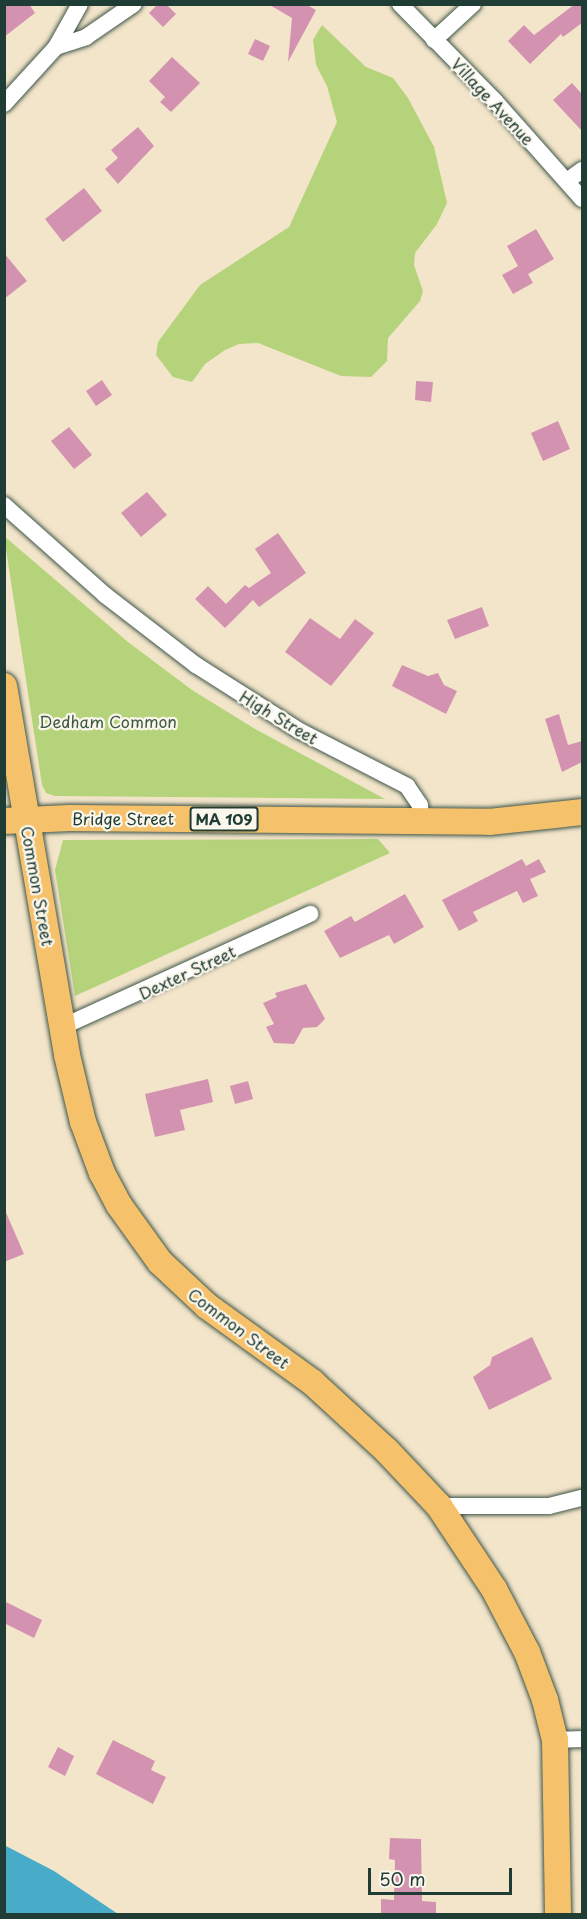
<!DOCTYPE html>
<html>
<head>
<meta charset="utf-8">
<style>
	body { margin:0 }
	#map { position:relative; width:587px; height:1919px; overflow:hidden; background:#f3e5ca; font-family:"Playpen Sans",sans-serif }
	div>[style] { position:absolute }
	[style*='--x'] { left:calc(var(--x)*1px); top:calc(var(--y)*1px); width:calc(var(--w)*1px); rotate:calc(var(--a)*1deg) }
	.green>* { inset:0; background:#b5d37a }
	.water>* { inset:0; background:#48abc7 }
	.building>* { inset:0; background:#d393b0 }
	.roads { filter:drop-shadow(0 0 2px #3f564a) drop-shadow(0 0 2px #3f564a) }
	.street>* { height:16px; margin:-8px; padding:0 8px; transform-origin:8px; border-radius:8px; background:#fff }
	.primary>* { height:26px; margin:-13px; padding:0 13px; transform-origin:13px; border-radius:13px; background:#f5c16b }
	span { translate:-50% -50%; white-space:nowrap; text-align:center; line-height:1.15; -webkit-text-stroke:4.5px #fbf7ec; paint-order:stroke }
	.shield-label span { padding:2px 4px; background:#fbf7ec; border:2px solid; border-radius:4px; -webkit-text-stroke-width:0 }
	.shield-label { font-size:15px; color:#1f3d34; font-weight:700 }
	.street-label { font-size:16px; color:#1f3d34 }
	.park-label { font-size:16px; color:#3d5b42 }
	.frame { position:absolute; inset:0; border:6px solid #1f3d34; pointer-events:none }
	.scale { position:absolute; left:368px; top:1868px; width:144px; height:27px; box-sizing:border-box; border:3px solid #1f3d34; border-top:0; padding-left:8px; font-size:18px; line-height:21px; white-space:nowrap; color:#1f3d34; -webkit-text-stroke:4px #fbf7ec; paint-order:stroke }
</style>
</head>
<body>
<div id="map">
	<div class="green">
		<i style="clip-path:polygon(322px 25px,366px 67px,393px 78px,408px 98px,434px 147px,447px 203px,437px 224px,415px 253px,414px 265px,423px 291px,420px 301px,388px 338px,387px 361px,371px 377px,341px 376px,258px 343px,239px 344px,225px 350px,205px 364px,192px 382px,173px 377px,156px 355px,158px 342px,200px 285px,289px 227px,337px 122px,327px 86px,316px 65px,313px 40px)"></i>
		<i style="clip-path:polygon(4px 536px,128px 642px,192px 690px,257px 730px,385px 799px,55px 796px,46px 793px,42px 785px)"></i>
		<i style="clip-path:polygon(378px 839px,390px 853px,75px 996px,55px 870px,63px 840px)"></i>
	</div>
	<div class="water">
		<i style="clip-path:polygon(4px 1845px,54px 1871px,118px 1914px,5px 1914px)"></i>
	</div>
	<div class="building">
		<i style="clip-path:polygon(4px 4px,29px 4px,35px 13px,4px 37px)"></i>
		<i style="clip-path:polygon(158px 4px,166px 4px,176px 14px,163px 27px,149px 13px)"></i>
		<i style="clip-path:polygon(268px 4px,305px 4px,316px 10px,288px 62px,292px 18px)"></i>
		<i style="clip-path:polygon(575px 4px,582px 4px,582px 23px,563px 37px,561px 34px,530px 64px,508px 41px,524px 25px,534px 35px)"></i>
		<i style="clip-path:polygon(255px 39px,270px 46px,263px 61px,248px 54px)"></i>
		<i style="clip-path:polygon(172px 57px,200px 83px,171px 112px,160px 102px,165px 97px,149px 81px)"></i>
		<i style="clip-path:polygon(572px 83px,582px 94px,582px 131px,553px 100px)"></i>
		<i style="clip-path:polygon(138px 127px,154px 146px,118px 184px,105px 169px,118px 158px,111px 150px)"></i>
		<i style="clip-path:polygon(84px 188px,102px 211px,63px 242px,45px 219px)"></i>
		<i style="clip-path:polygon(536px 229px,554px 259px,528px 274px,533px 283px,513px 294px,502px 275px,518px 266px,507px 246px)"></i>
		<i style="clip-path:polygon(4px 253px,27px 281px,4px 299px)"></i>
		<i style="clip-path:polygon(102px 380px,112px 395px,96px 406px,86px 391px)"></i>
		<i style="clip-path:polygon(416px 381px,433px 382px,431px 402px,415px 400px)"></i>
		<i style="clip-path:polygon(558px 421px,570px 449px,543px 461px,531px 433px)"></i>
		<i style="clip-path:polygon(69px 427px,92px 455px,74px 469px,51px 441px)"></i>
		<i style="clip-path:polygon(147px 492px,167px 515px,141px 537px,121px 513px)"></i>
		<i style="clip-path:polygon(278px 533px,306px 573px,259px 607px,253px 600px,225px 628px,195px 599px,208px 586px,226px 604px,245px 585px,249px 588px,271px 573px,255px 549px)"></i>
		<i style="clip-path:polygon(482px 607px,489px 626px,455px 639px,447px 620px)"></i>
		<i style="clip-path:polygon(310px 618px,340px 639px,355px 619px,374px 633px,331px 686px,285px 652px)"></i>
		<i style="clip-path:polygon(402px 665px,428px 676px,438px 673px,444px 685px,457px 691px,446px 714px,392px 686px)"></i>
		<i style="clip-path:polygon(559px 714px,568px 745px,582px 741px,582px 762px,562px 772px,545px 719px)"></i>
		<i style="clip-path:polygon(522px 859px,526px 866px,539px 859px,546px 872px,530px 879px,538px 896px,523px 903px,517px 891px,473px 912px,478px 921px,459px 931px,442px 900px)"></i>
		<i style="clip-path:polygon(405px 894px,424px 927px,394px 944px,389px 935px,340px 958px,324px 931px,351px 916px,355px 922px)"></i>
		<i style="clip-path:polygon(306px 984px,325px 1019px,317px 1027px,303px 1028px,294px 1044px,274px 1043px,266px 1027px,274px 1024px,263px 1003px,277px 997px,275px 993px)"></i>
		<i style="clip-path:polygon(208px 1079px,213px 1102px,180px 1110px,185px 1130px,155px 1137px,145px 1094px)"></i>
		<i style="clip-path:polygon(248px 1081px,253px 1099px,235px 1104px,230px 1086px)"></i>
		<i style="clip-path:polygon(4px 1208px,24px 1254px,4px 1262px)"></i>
		<i style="clip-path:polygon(532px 1337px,552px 1379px,489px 1410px,473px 1377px,490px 1365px,492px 1357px)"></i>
		<i style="clip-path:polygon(4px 1601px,42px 1620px,34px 1638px,4px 1623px)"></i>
		<i style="clip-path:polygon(113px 1740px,155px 1761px,151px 1770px,166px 1777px,153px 1804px,96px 1774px)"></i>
		<i style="clip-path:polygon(58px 1747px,74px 1756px,65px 1776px,48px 1767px)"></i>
		<i style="clip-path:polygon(390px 1838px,421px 1839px,422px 1901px,436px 1902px,436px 1914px,381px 1914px,381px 1899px,394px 1900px,395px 1860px,389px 1859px)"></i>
	</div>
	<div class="roads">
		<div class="street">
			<i style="--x:400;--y:4;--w:136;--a:45.6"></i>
			<i style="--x:495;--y:101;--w:131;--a:48.4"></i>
			<i style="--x:434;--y:40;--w:53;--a:-42.7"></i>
			<i style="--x:56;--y:47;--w:32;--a:-18"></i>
			<i style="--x:86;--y:37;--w:58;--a:-34.5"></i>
			<i style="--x:4;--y:104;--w:77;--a:-47.6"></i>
			<i style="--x:56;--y:47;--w:49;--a:-60.8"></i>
			<i style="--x:567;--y:181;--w:19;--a:-36"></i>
			<i style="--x:4;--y:505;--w:135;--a:41.7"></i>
			<i style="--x:105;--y:595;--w:115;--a:37.6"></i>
			<i style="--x:196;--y:665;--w:121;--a:32.5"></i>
			<i style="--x:298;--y:730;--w:123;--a:27.2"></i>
			<i style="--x:407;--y:786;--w:23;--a:56"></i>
			<i style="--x:420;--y:805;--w:16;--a:86"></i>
			<i style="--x:62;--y:1027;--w:273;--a:-24.5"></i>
			<i style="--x:439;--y:1506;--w:110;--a:0"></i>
			<i style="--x:549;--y:1506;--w:34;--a:-14"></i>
			<i style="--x:555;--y:1740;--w:27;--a:-2"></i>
		</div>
		<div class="primary">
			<i style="--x:4;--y:686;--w:374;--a:80.3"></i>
			<i style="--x:67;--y:1055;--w:69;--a:76.6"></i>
			<i style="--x:83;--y:1122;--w:54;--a:69.6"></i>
			<i style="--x:102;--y:1173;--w:36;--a:62"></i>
			<i style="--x:119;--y:1205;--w:70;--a:54.3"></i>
			<i style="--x:160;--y:1262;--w:64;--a:43.1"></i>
			<i style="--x:207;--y:1306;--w:130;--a:35.9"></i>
			<i style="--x:312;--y:1382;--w:102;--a:42.6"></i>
			<i style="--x:387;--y:1451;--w:76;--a:46.6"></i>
			<i style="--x:439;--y:1506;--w:100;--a:56.5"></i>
			<i style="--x:494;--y:1589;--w:71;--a:62.4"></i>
			<i style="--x:527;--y:1652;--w:51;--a:69.4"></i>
			<i style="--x:545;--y:1700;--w:41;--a:76"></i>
			<i style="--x:555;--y:1740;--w:174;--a:89"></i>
			<i style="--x:4;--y:821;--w:66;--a:-2.6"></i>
			<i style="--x:70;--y:818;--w:419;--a:0.5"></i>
			<i style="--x:489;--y:822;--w:94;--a:-6.1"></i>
		</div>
	</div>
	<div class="shield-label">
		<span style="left:224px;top:819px">MA 109</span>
	</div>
	<div class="street-label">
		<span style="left:493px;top:101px;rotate:47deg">Village Avenue</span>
		<span style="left:279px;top:717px;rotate:31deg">High Street</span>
		<span style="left:123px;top:818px">Bridge Street</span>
		<span style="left:38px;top:886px;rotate:80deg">Common Street</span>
		<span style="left:187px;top:972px;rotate:-25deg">Dexter Street</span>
		<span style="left:239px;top:1328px;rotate:37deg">Common Street</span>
	</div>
	<div class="park-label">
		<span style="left:108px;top:721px">Dedham Common</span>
	</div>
	<div class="frame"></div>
	<div class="scale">50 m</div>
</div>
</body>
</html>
